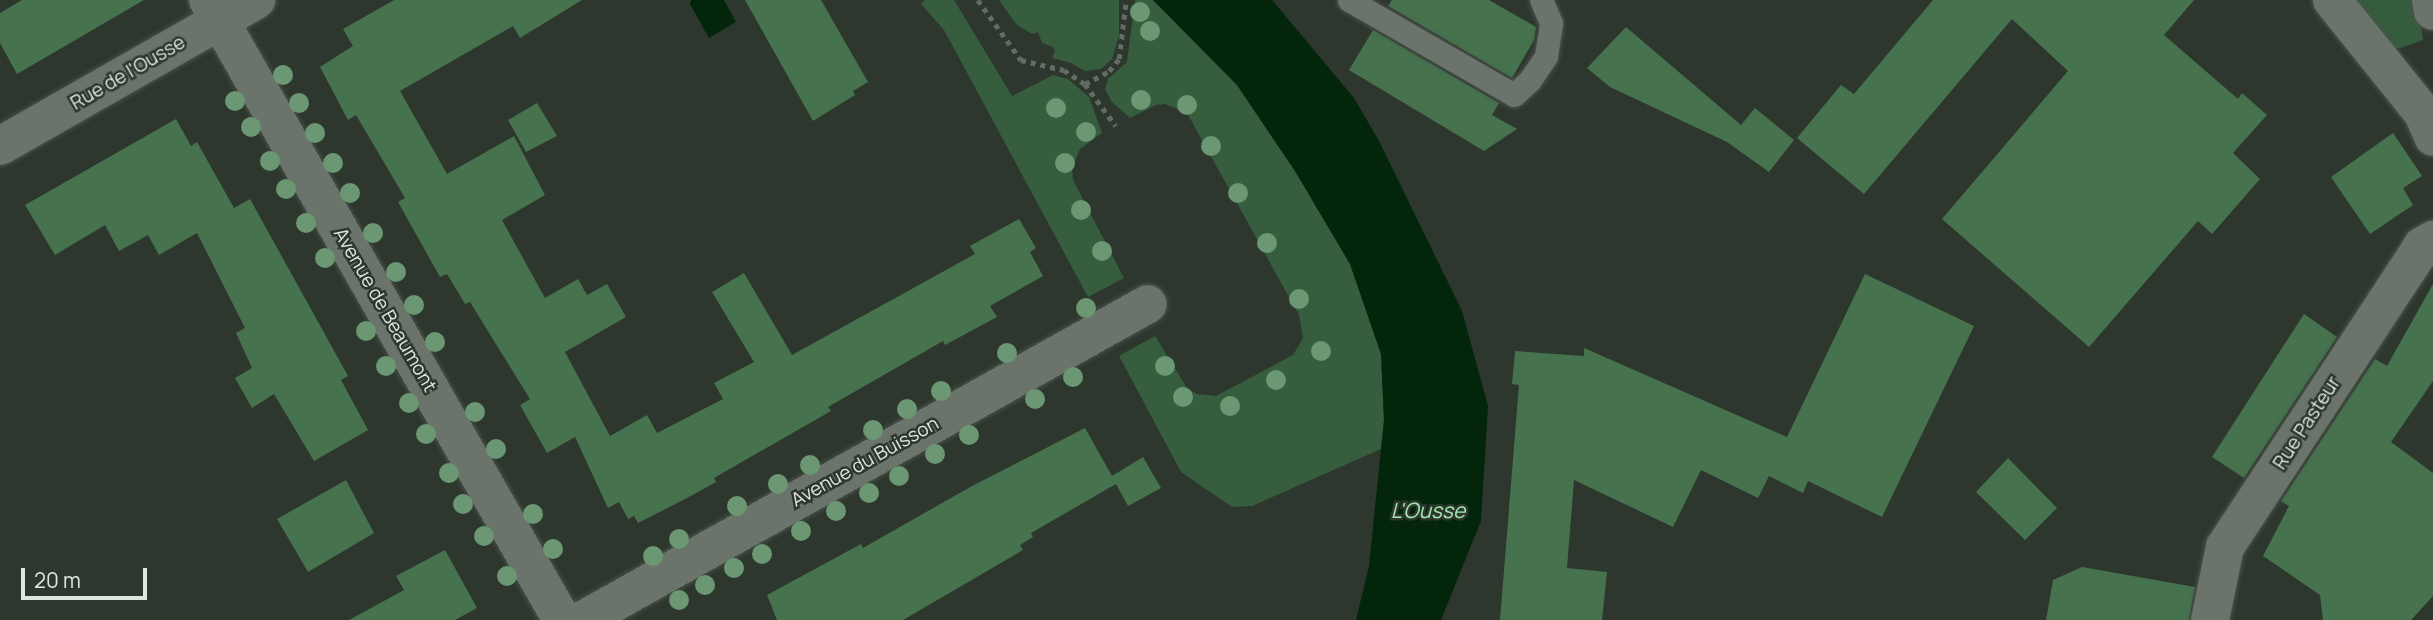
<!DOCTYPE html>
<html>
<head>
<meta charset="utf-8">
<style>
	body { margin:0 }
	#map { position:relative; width:2433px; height:620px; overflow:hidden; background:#2d372e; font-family:Manrope,sans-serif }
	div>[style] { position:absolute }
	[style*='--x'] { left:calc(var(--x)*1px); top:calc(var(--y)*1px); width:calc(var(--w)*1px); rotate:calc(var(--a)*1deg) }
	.green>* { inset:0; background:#365d3d }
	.water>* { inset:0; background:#03250c }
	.building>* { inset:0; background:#46734e }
	.path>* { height:4.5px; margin-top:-2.25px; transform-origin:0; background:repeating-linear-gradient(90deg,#636c64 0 5px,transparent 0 10px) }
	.roads { filter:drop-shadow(0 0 2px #4a524b) drop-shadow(0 0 2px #4a524b) }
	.service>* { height:23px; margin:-11.5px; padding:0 11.5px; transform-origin:11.5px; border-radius:11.5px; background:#6a746b }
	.minor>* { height:38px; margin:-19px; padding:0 19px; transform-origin:19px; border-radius:19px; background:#6a746b }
	.trees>* { width:20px; height:20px; margin:-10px; border-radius:50%; background:#6c9773 }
	span { translate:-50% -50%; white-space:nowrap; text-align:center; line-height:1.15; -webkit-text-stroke:5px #2d372e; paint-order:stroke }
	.street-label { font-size:19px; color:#dfe5e0 }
	.water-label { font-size:21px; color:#a1e7ac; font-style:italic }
	.scale { position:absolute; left:21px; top:568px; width:126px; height:32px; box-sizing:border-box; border:4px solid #dfe5e0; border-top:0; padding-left:9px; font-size:21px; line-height:24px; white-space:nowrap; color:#dfe5e0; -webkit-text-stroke:5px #2d372e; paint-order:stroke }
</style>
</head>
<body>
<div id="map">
	<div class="green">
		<i style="clip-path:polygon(925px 0,954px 0,1012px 96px,1053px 75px,1068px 79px,1089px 97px,1102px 133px,1080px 149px,1072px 168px,1073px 180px,1124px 278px,1088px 297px,944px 30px,921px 4px)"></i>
		<i style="clip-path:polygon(999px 0,1119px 0,1119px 35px,1112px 59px,1101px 69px,1085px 71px,1071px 63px,1052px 58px,1055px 51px,1053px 47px,1042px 43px,1038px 32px,1032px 34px,1016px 24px)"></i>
		<i style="clip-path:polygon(1135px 0,1153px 0,1237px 85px,1295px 171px,1350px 264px,1381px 354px,1384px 420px,1381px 449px,1252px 506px,1232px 507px,1181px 472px,1119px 356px,1155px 336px,1187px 388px,1197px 394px,1216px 396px,1293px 355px,1303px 338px,1299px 315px,1187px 113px,1165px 104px,1156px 105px,1130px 118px,1112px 102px,1105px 89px,1108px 79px,1127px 62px)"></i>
		<i style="clip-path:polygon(2355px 0,2417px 0,2423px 40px,2394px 50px)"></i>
	</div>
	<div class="water">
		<i style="clip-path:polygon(691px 0,724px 0,736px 22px,709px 38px,690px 4px)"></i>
		<i style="clip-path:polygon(1153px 0,1272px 0,1354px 98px,1379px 141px,1462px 311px,1488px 406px,1481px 521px,1441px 620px,1356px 620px,1369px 566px,1381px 449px,1384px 420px,1381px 354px,1350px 264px,1295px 171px,1237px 85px)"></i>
	</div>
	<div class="building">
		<i style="clip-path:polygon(22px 0,144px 0,17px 74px,0 43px,0 13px)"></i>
		<i style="clip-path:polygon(394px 0,582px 0,520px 38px,513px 26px,400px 91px,447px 174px,514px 136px,545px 195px,502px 220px,545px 298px,578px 279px,587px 295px,607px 284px,626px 317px,565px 352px,610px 436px,647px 415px,657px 433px,723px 399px,714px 383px,754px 362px,712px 292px,744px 273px,792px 355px,975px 254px,970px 246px,1019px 219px,1036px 248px,1030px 252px,1043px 276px,990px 306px,997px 317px,945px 345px,943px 341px,828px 407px,831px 411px,714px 478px,716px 482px,687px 498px,638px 523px,634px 516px,628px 519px,619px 502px,608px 508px,575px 437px,547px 453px,520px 405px,530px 399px,470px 302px,465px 304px,447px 274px,440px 277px,398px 202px,405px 198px,356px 115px,348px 120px,320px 67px,353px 46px,343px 29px)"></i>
		<i style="clip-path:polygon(745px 0,821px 0,868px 82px,853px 91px,855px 95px,813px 121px)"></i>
		<i style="clip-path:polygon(1392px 0,1489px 0,1536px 27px,1534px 40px,1512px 78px,1388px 6px)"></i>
		<i style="clip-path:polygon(1933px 0,2194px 0,2164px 35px,2238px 99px,2242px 93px,2267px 115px,2233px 153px,2260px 179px,2212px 234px,2198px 221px,2089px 347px,1942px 219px,2068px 71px,2012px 19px,1864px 194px,1797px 138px,1841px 85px,1854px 94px)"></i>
		<i style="clip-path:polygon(1626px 27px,1741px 125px,1755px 108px,1794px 140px,1769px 172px,1727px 142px,1610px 87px,1587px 68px)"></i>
		<i style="clip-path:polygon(1373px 30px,1499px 103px,1492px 115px,1517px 129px,1484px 151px,1349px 70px)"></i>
		<i style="clip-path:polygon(537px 103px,557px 136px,526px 152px,508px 120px)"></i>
		<i style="clip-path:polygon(176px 119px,191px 146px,197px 142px,234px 208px,250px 199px,348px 376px,341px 380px,368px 430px,314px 461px,274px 394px,252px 408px,235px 378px,252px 368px,236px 333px,245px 328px,197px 233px,159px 255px,148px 235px,119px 251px,105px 225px,55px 255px,25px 205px)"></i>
		<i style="clip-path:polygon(2393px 133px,2422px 176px,2403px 188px,2413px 205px,2370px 234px,2331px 177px)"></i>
		<i style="clip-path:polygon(1865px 274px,1974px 326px,1882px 517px,1808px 481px,1803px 493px,1769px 476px,1758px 498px,1701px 470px,1673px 527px,1574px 480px,1567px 568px,1607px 572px,1602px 620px,1500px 620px,1519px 385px,1512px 384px,1515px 351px,1584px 356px,1584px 348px,1787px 437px)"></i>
		<i style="clip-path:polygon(2433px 284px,2433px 381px,2391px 442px,2433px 473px,2433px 596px,2411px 620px,2323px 620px,2320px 595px,2263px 556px,2289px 506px,2281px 501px,2375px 359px,2387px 366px)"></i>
		<i style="clip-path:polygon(2304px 314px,2337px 337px,2244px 478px,2212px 457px)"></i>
		<i style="clip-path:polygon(1085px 428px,1112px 476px,1143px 457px,1161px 488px,1128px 506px,1116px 484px,1031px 533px,1033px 537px,1020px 545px,1023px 550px,903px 620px,777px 620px,767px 595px,861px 544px,863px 548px,972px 486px)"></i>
		<i style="clip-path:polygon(2008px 458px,2057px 508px,2025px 540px,1976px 492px)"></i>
		<i style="clip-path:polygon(346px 480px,374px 533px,308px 572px,277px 519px)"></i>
		<i style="clip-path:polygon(445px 550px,477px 608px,455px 620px,349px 620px,404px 590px,396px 576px)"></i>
		<i style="clip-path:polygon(2082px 567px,2195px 587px,2189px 620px,2046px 620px,2053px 580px)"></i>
	</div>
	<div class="path">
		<i style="--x:978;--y:0;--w:74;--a:54.4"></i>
		<i style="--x:1021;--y:60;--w:44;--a:13.1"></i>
		<i style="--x:1064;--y:70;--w:25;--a:34"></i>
		<i style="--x:1085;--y:84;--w:52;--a:53.6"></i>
		<i style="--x:1085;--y:84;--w:27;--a:-28"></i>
		<i style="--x:1109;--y:71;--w:16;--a:-50"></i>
		<i style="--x:1119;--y:59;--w:59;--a:-83.2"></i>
	</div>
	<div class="roads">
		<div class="service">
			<i style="--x:1349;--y:0;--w:190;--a:29.9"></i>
			<i style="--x:1514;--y:95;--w:22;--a:-43"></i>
			<i style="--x:1530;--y:80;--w:29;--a:-56"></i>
			<i style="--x:1546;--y:56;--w:33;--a:-81"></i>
			<i style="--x:1551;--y:23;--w:25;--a:-113"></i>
		</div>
		<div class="minor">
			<i style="--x:208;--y:0;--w:714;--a:60.28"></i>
			<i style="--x:2332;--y:0;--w:145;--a:51.2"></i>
			<i style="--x:2423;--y:113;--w:26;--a:67"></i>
			<i style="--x:2431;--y:0;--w:11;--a:80"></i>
			<i style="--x:0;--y:146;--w:295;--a:-29.7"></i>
			<i style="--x:583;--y:620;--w:647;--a:-29.22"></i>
			<i style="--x:2210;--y:620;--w:75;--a:-78.4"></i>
			<i style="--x:2225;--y:547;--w:349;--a:-56.7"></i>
			<i style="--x:2417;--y:255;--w:10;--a:-61"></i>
			<i style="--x:2422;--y:246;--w:13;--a:-29"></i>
		</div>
	</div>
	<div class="trees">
		<i style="left:1140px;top:12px"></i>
		<i style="left:1150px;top:31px"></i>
		<i style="left:283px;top:75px"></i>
		<i style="left:1141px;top:100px"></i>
		<i style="left:235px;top:101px"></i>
		<i style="left:299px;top:103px"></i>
		<i style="left:1187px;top:105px"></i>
		<i style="left:1056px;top:108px"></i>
		<i style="left:251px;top:127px"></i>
		<i style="left:1086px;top:132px"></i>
		<i style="left:315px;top:133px"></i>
		<i style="left:1211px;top:146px"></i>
		<i style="left:270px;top:161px"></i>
		<i style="left:333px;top:163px"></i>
		<i style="left:1065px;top:163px"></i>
		<i style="left:286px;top:189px"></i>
		<i style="left:350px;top:193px"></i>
		<i style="left:1238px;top:193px"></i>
		<i style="left:1081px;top:210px"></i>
		<i style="left:306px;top:223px"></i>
		<i style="left:373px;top:233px"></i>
		<i style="left:1267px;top:243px"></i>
		<i style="left:1102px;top:251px"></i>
		<i style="left:325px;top:258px"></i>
		<i style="left:396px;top:272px"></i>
		<i style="left:1299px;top:299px"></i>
		<i style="left:414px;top:305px"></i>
		<i style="left:1086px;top:308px"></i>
		<i style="left:366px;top:331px"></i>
		<i style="left:435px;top:342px"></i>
		<i style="left:1321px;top:351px"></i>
		<i style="left:1007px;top:353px"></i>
		<i style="left:386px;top:366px"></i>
		<i style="left:1165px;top:366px"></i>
		<i style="left:1073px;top:377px"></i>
		<i style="left:1276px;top:380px"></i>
		<i style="left:941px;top:391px"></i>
		<i style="left:1183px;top:397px"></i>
		<i style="left:1035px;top:399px"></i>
		<i style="left:409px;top:403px"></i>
		<i style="left:1230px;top:406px"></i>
		<i style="left:907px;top:409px"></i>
		<i style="left:475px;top:412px"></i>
		<i style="left:873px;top:430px"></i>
		<i style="left:426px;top:434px"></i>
		<i style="left:969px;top:435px"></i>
		<i style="left:496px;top:449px"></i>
		<i style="left:935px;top:454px"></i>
		<i style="left:810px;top:465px"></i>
		<i style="left:449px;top:473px"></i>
		<i style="left:899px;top:476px"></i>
		<i style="left:778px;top:484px"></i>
		<i style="left:869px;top:493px"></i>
		<i style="left:463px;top:504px"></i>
		<i style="left:737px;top:506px"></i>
		<i style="left:836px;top:511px"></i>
		<i style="left:533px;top:514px"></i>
		<i style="left:801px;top:531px"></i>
		<i style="left:484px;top:536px"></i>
		<i style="left:679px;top:539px"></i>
		<i style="left:553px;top:549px"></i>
		<i style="left:762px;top:554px"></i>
		<i style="left:653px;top:556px"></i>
		<i style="left:734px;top:568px"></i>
		<i style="left:507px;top:576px"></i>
		<i style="left:705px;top:585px"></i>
		<i style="left:679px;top:600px"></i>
	</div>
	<div class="street-label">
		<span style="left:128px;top:73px;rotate:-30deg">Rue de l'Ousse</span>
		<span style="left:385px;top:310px;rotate:60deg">Avenue de Beaumont</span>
		<span style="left:2307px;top:423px;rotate:-57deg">Rue Pasteur</span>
		<span style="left:865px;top:462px;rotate:-29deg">Avenue du Buisson</span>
	</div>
	<div class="water-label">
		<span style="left:1428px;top:510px">L'Ousse</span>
	</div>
	<div class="scale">20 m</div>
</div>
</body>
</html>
